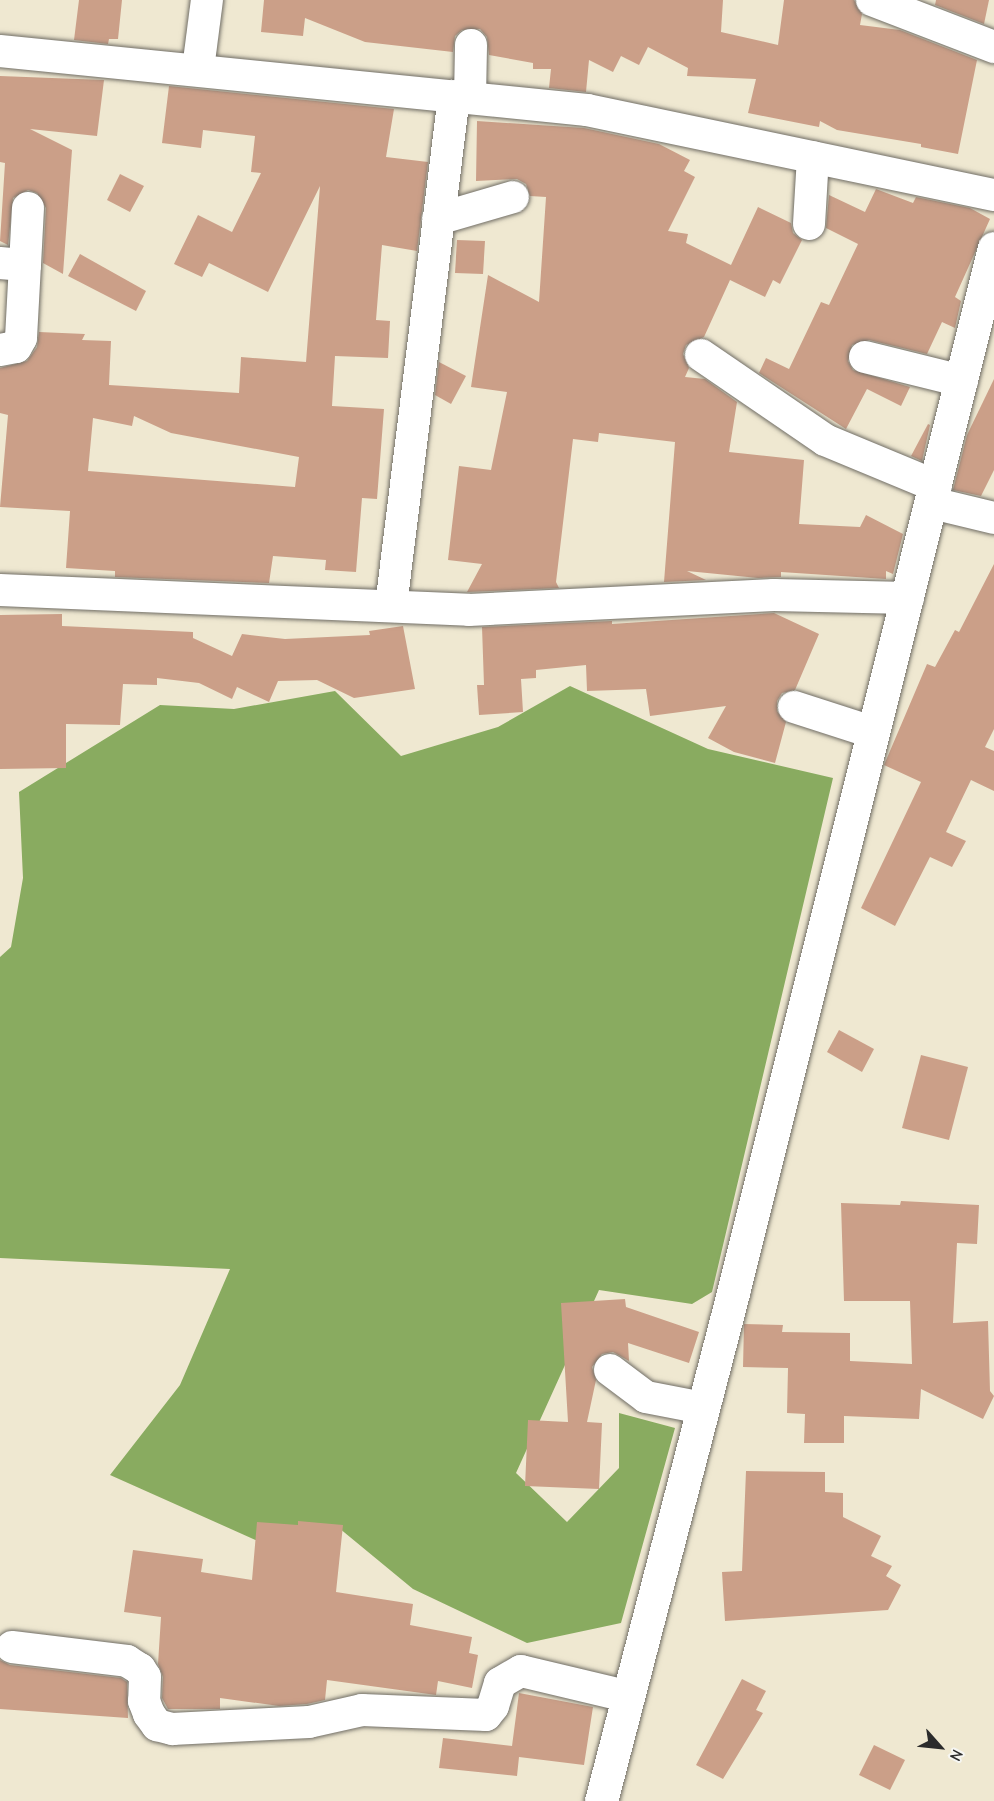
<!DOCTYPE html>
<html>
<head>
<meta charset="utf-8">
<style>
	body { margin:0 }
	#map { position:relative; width:994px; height:1801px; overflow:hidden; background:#efe8d1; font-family:"Comic Neue",sans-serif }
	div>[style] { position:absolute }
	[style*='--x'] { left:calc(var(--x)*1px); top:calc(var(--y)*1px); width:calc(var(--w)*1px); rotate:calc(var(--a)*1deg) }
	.forest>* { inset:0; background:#89ab60 }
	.building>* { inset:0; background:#cb9f88 }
	.roads { filter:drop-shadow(0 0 2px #706d65) drop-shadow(0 0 2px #706d65) }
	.minor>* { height:32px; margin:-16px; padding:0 16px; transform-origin:16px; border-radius:16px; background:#fff }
	.major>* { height:33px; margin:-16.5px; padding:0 16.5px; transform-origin:16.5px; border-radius:16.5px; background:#fff }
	span { translate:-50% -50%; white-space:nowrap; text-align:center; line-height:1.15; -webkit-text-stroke:4.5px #f6f6f2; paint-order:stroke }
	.north { position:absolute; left:910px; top:1717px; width:60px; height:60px; -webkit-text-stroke:4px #f6f6f2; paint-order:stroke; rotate:117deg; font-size:16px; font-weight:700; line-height:24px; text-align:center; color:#2b2b2b }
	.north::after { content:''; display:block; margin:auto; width:21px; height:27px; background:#2b2b2b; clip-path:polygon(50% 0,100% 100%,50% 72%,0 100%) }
</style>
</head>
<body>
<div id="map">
	<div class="forest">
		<i style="clip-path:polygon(570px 686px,708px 749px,833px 778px,712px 1292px,692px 1304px,599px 1290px,516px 1473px,567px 1522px,619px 1468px,619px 1413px,675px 1428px,621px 1623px,527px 1643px,413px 1589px,339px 1528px,269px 1546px,110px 1475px,180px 1385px,230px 1269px,0 1258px,0 957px,11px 947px,23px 878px,19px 792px,160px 705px,234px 709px,335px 691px,401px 756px,498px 727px)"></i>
	</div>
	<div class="building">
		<i style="clip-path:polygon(79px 0,122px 0,118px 39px,109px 39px,108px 44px,74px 40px)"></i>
		<i style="clip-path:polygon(264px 0,723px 0,721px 32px,778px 45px,784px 0,854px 0,862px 14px,860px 25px,900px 30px,977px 60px,958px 154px,921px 147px,921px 144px,837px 130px,820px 121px,819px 127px,748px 113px,756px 79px,687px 76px,688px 68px,648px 47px,639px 65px,621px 56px,613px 72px,589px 60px,586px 92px,549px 88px,551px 69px,533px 69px,533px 63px,489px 55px,487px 37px,480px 29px,462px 30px,455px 36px,453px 52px,365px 42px,305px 18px,303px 36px,261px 32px)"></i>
		<i style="clip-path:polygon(936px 0,989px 0,984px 24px,935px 5px)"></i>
		<i style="clip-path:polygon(0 76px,104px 80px,97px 136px,30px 129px,72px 150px,63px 274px,43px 263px,46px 208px,37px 193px,28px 190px,13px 198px,8px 245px,0 241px,5px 163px,0 162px)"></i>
		<i style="clip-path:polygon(evenodd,169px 86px,394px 109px,386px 157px,428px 162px,417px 251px,382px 245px,376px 320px,390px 321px,388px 358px,335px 356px,332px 406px,384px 409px,377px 499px,362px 498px,356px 572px,325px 570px,326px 560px,273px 556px,269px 583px,115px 577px,115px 571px,66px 568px,70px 511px,0 507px,8px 415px,0 413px,0 368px,27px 361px,37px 347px,39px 332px,85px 334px,82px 340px,111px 341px,109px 385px,239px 393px,241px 357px,306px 362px,320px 186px,268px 292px,209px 263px,202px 277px,174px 264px,198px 215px,232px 232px,261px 173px,251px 172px,255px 136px,203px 130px,201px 148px,162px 143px,169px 86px,134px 416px,171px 433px,299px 457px,295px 487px,88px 471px,93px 418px,132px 426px,134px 416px)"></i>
		<i style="clip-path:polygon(477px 121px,584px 128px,659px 144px,690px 160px,684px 171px,695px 177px,668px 231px,688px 234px,686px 243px,731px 265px,758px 207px,791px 223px,793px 233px,802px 240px,780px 284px,773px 280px,765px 297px,730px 280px,704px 337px,686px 345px,683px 354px,689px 368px,685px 377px,705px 379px,737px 402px,729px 452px,804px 460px,799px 524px,860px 527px,866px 515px,903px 534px,893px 574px,886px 571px,886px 579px,781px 572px,781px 577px,758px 578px,687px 571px,706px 580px,664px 582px,675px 442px,599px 433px,598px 442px,573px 439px,556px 582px,559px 588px,467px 592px,482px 564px,448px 560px,459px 466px,491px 470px,507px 392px,471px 387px,488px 275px,539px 302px,546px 197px,530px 196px,526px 184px,517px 179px,476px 181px)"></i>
		<i style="clip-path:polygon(120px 174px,144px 186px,130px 212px,107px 200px)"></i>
		<i style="clip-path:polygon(876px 189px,913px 203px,916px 197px,970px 208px,990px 219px,955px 297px,961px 301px,955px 328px,942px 322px,927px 354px,869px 340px,852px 345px,848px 361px,853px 370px,910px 387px,901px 406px,867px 389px,846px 429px,759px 373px,766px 358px,789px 369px,821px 302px,829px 305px,858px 244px,826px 228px,829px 195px,865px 212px)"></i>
		<i style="clip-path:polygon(457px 240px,485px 241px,483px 274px,455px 273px)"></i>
		<i style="clip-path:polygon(80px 254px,146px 291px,136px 311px,68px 276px)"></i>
		<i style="clip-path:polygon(439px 362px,466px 376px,451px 404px,435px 395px)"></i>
		<i style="clip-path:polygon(994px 379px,994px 470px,981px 496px,953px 490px,967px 435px)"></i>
		<i style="clip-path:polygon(928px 424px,930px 425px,922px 461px,911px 456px)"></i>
		<i style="clip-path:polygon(994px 564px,994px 729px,985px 747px,994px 751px,994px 791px,971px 780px,946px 832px,966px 841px,952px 867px,930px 857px,895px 926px,861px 908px,921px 782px,884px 765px,927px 664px,935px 667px,955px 630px,959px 632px)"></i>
		<i style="clip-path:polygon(774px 613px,819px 634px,795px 690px,782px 693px,777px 701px,777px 711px,786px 722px,775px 763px,734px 752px,708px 738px,726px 706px,650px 716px,646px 689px,587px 691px,586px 665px,536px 670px,536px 678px,521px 679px,523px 712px,479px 715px,477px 685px,484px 685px,482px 627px,612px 621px,612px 624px)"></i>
		<i style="clip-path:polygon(62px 614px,62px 626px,193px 632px,193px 638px,232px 656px,242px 634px,285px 639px,370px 635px,369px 631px,403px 626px,415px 689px,354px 698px,317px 680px,278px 681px,269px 702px,237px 687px,232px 699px,199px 683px,157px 678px,157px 685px,123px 684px,120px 725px,66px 724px,66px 768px,0 769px,0 615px)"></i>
		<i style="clip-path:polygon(839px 1030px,874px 1049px,862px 1072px,827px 1052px)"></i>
		<i style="clip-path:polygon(921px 1055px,968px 1067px,949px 1140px,902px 1128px)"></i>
		<i style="clip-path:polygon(901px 1201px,979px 1205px,977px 1244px,957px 1243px,953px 1323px,988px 1321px,990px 1391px,994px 1396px,983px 1419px,921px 1389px,919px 1419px,844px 1416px,844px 1443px,804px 1443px,805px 1414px,787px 1413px,788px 1368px,743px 1367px,744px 1324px,783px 1325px,782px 1332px,850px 1333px,850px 1361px,912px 1364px,910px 1301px,844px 1301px,841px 1203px,900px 1205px)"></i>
		<i style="clip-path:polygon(625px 1299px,626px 1307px,699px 1332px,689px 1363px,628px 1343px,629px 1361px,613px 1352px,602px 1354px,592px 1367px,596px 1380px,587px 1422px,602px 1423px,599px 1489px,525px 1486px,528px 1420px,568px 1422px,561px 1303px)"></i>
		<i style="clip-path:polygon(746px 1471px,825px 1472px,825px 1492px,843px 1493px,843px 1517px,881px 1536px,871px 1556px,892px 1566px,886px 1576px,901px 1585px,888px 1610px,725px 1621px,722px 1572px,742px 1571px)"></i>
		<i style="clip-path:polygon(298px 1521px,343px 1525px,336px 1592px,413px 1604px,410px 1625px,472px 1637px,469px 1653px,478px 1655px,472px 1688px,438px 1681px,436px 1695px,327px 1680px,325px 1700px,307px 1704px,279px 1706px,220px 1698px,220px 1709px,168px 1709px,162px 1698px,163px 1677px,158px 1664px,161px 1617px,124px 1612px,133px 1550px,203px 1559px,201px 1572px,252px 1580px,257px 1522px,298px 1525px)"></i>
		<i style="clip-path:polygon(0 1660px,10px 1665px,121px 1678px,127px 1682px,128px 1718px,0 1709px)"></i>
		<i style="clip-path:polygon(742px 1679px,766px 1691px,756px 1710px,763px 1713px,723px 1779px,696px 1765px)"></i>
		<i style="clip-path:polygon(519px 1693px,593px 1707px,584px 1765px,519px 1757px,517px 1776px,439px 1768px,443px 1738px,512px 1746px)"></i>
		<i style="clip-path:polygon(874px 1745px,905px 1760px,890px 1790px,859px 1775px)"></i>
	</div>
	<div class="roads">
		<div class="minor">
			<i style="--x:872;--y:0;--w:131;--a:21.1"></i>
			<i style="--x:0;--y:51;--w:590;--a:5.74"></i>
			<i style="--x:587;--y:110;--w:416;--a:11.8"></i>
			<i style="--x:198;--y:69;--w:70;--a:-82.6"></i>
			<i style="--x:470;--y:98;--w:53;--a:-88.9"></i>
			<i style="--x:438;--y:219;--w:78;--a:-16.3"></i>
			<i style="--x:809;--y:224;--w:67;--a:-86.6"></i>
			<i style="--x:0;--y:263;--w:25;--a:5"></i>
			<i style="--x:25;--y:265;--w:57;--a:-87"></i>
			<i style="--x:0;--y:350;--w:16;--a:-11"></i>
			<i style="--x:16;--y:347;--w:10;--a:-61"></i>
			<i style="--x:21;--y:338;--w:73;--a:-86.9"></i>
			<i style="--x:701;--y:355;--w:150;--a:34.4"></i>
			<i style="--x:825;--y:440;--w:120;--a:22.5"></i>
			<i style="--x:865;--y:357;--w:100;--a:13.9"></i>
			<i style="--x:932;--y:503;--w:64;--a:13.6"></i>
			<i style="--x:0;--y:590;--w:469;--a:2.4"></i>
			<i style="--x:469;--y:610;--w:305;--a:-2.8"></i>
			<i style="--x:774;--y:595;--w:134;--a:1.3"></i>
			<i style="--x:391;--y:606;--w:514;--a:-82.96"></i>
			<i style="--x:794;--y:707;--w:82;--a:17.8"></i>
			<i style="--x:610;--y:1370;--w:45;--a:36.9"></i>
			<i style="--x:646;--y:1397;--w:58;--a:10.9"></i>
			<i style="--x:12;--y:1647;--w:116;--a:6.9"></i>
			<i style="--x:127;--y:1661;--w:15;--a:32"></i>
			<i style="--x:140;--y:1669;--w:9;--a:58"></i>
			<i style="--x:145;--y:1677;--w:24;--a:92"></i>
			<i style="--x:144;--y:1701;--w:14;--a:69"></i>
			<i style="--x:149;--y:1714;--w:14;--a:54"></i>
			<i style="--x:157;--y:1725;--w:16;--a:15"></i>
			<i style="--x:172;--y:1729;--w:137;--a:-2.9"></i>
			<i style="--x:309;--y:1722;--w:54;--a:-12.8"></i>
			<i style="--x:362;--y:1710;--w:124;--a:2.3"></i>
			<i style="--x:486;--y:1715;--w:11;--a:-52"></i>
			<i style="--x:493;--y:1706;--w:24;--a:-73"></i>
			<i style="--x:500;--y:1683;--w:24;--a:-30"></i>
			<i style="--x:521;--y:1671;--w:108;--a:13.4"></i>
		</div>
		<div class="major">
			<i style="--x:601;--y:1801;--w:525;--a:-75.43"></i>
			<i style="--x:733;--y:1293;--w:1077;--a:-75.98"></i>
		</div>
	</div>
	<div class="north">N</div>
</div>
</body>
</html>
